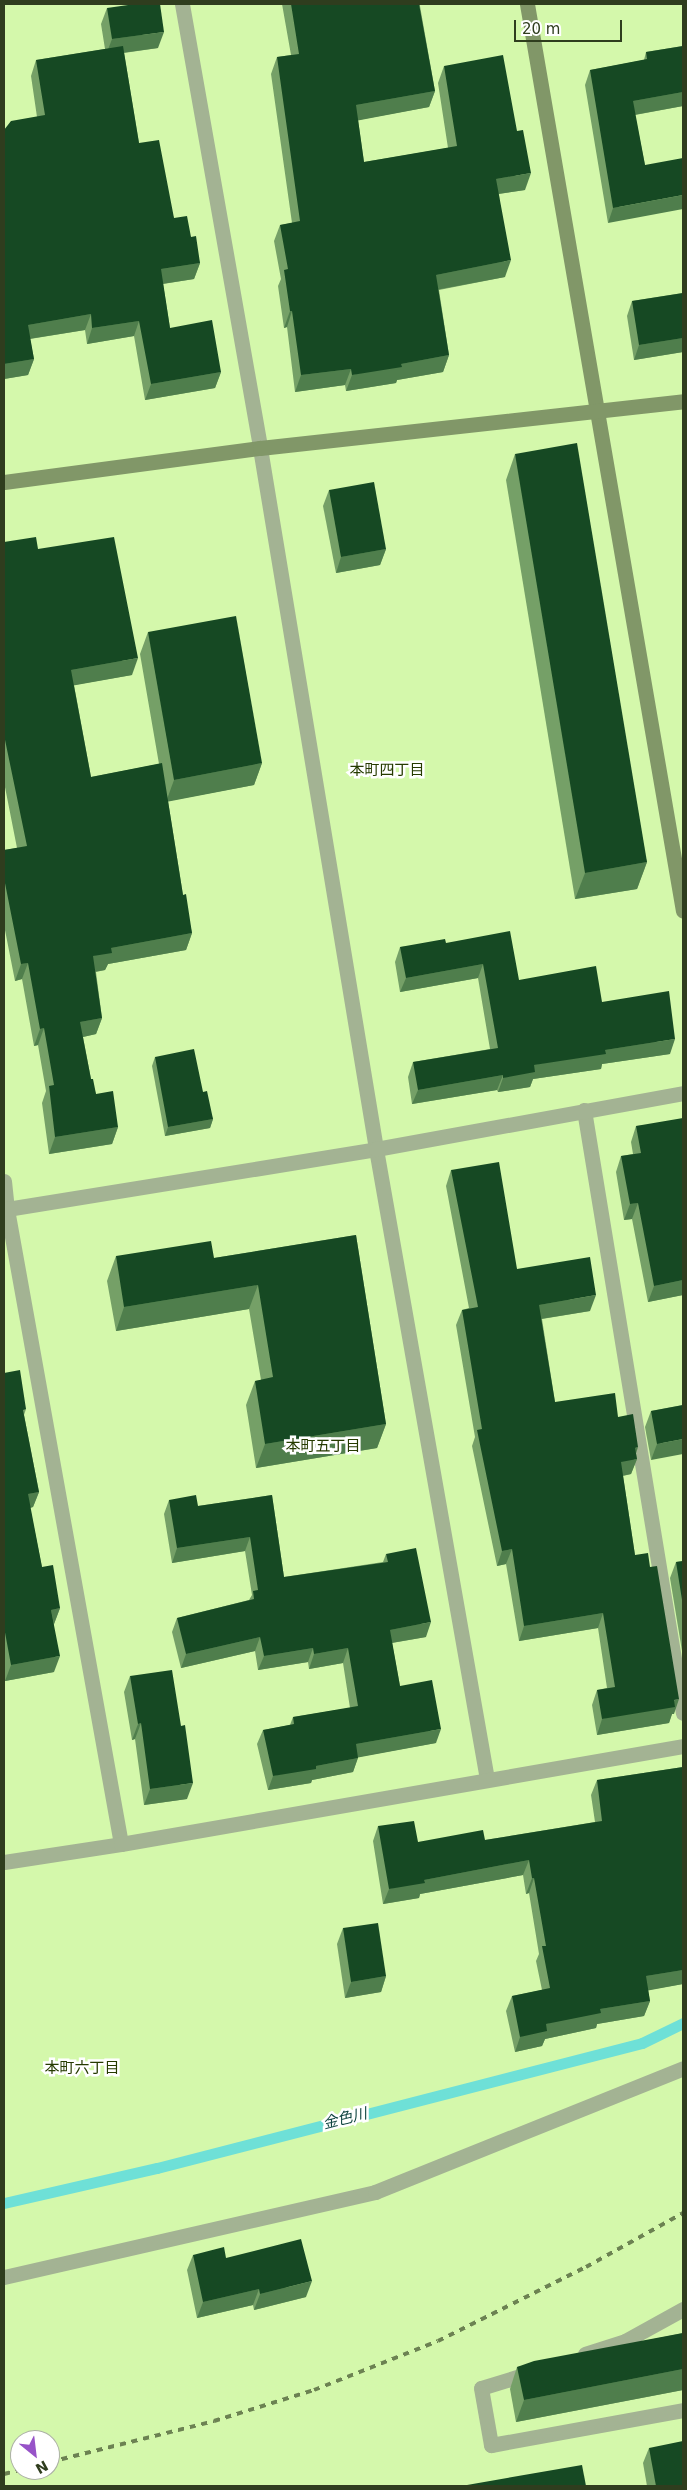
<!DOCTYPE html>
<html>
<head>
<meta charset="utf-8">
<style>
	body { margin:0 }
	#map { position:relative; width:687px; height:2490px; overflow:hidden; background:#d4f8ab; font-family:"DejaVu Sans","Noto Sans JP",sans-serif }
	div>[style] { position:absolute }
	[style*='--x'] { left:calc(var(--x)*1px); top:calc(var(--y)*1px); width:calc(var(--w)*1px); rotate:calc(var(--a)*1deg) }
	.stream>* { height:11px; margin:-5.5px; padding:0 5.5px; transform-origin:5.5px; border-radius:5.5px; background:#6ee0d7 }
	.lane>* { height:15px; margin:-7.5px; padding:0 7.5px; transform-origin:7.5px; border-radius:7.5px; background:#a3b393 }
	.street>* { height:15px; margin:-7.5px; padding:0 7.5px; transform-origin:7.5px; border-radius:7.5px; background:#a3b393 }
	.secondary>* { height:15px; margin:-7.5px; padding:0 7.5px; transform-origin:7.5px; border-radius:7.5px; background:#819768 }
	.rail>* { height:4px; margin-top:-2px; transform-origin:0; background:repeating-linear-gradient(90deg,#6c8252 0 6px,transparent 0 12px) }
	.wall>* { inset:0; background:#75a067 }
	.shaded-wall>* { inset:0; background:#4f7e4c }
	.building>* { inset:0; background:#164923 }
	span { translate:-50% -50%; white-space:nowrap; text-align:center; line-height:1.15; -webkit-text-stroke:5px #fff; paint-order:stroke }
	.neighbourhood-label { font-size:15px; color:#263b00 }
	.water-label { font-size:15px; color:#114642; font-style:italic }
	.frame { position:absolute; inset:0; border:5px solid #2f3d1e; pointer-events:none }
	.north { position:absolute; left:10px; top:2430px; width:50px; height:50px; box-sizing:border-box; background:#fff; border:1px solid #acb1a5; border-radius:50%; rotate:151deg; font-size:14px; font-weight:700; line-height:20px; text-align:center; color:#2f3d1e }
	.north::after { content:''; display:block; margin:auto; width:18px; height:22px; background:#9753c8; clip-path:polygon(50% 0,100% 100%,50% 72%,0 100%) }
	.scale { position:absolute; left:514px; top:20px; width:108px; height:22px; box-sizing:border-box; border:2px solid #2f3d1e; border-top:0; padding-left:6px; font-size:15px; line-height:18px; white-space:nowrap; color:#2f3d1e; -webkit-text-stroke:4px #fff; paint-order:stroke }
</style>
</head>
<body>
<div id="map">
	<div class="stream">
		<i style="--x:4;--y:2203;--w:157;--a:-12.9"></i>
		<i style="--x:157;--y:2168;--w:501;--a:-14.45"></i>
		<i style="--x:642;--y:2043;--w:46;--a:-26"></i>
	</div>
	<div class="lane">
		<i style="--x:584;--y:1110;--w:611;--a:80.68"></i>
		<i style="--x:585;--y:2354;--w:42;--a:-18"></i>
		<i style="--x:625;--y:2341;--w:66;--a:-28.9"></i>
		<i style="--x:533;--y:2372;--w:54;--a:162.9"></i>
		<i style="--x:481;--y:2388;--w:58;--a:80"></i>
		<i style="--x:491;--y:2445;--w:195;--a:-10.3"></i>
	</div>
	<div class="street">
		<i style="--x:182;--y:4;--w:451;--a:80"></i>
		<i style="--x:260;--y:448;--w:711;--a:80.6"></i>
		<i style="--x:376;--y:1149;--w:640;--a:80.01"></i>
		<i style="--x:4;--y:1181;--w:28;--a:84"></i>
		<i style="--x:7;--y:1209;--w:645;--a:79.82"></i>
		<i style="--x:7;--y:1209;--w:374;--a:-9.2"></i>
		<i style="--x:376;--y:1149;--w:312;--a:-10.3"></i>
		<i style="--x:4;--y:1862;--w:118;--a:-8.7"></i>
		<i style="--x:121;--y:1844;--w:570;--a:-9.89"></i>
		<i style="--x:4;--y:2277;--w:381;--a:-12.9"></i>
		<i style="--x:375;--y:2192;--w:332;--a:-21.9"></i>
	</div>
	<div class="secondary">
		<i style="--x:527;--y:4;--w:920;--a:80.24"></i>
		<i style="--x:4;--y:482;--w:258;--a:-7.6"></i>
		<i style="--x:260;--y:448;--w:426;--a:-6.3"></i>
	</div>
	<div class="rail">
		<i style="--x:50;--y:2462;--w:169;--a:-14"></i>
		<i style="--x:214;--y:2421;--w:105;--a:-17.2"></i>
		<i style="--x:314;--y:2390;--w:133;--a:-21.6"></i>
		<i style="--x:438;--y:2341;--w:165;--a:-26.6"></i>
		<i style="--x:586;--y:2267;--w:111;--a:-29.1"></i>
		<i style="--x:4;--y:2474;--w:16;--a:-14"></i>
	</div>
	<div class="wall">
		<i style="clip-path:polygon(282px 4px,420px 4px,420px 6px,435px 91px,429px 107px,358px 120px,364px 162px,448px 148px,438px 83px,444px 66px,525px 190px,499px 194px,505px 277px,439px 290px,449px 355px,443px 372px,397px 380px,396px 383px,346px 391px,345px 385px,295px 392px,287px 327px,284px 328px,278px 286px,281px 279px,274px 241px,280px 225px,292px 223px,271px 74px,277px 57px,291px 55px)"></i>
		<i style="clip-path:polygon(107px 8px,158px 48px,124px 53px,139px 143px,174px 218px,191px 237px,200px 263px,194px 279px,163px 284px,170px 328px,221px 372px,215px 388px,145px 400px,134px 336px,87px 344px,85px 330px,30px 339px,34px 359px,28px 375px,4px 379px,4px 130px,37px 117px,31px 76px,36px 60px,105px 49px,101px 24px)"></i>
		<i style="clip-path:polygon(683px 46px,683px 106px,635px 115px,645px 165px,608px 223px,585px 85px,590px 70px,644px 60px,646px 52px)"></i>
		<i style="clip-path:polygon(683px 293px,683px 352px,634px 360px,627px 316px,632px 301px)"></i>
		<i style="clip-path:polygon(515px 454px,647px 862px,637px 889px,575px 899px,506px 480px)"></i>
		<i style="clip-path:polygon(329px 490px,386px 549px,380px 565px,336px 573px,323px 506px)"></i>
		<i style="clip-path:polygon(4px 542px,38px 549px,132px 675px,74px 685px,91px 777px,159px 764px,140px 654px,148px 632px,262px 763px,254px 785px,168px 801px,183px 895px,192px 933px,186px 950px,108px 964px,105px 970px,96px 972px,102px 1018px,96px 1034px,83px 1037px,91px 1079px,96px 1094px,118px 1127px,112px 1144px,49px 1154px,42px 1103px,46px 1091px,38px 1045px,34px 1046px,22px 979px,15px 981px,4px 925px,4px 850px,17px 848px,4px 782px)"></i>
		<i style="clip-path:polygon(446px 943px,519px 980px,602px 1002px,670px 1054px,602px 1064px,601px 1069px,533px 1079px,530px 1087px,498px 1092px,497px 1090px,412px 1104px,408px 1077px,413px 1062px,490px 1049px,478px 978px,400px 992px,395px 962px,400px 947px)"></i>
		<i style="clip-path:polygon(155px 1057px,203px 1092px,213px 1119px,210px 1128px,165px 1136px,152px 1066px)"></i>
		<i style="clip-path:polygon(683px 1122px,683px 1295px,648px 1302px,632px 1219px,624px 1220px,616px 1172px,621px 1156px,633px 1154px,631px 1142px,636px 1126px)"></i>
		<i style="clip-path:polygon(451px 1170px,517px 1269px,590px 1311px,542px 1319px,555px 1402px,618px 1417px,636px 1453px,637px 1459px,631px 1474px,623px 1476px,635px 1555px,674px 1714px,672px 1714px,669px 1723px,597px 1735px,592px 1705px,597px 1690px,607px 1688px,598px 1628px,519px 1641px,506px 1564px,497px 1566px,472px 1446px,475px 1437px,456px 1325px,462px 1310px,469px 1308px,446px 1186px)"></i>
		<i style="clip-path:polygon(356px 1235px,386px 1424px,377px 1448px,256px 1468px,246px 1405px,255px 1381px,261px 1380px,249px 1309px,116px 1331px,107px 1281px,116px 1256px,214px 1258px)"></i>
		<i style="clip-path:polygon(4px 1373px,26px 1409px,24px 1415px,39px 1492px,33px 1507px,30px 1508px,42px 1567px,60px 1608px,54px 1624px,54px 1672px,5px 1681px,4px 1675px)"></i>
		<i style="clip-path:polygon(683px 1405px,651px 1460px,645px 1427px,651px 1411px)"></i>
		<i style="clip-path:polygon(272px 1495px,284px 1577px,383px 1562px,386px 1554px,426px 1637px,392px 1643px,400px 1686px,436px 1743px,358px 1757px,353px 1772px,312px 1780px,311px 1783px,268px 1790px,257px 1744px,263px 1730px,290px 1725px,293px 1717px,350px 1708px,343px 1663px,309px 1669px,308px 1662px,258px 1670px,255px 1651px,181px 1668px,172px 1632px,177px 1618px,249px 1600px,252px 1595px,245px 1551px,172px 1563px,164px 1514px,169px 1500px,198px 1506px)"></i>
		<i style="clip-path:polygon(683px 1561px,683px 1657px,670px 1578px,676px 1562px)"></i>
		<i style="clip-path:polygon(130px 1676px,187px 1799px,144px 1805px,135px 1739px,132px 1740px,124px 1692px)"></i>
		<i style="clip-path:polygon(683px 1767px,683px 1984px,648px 1990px,650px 2001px,644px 2016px,597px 2024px,596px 2028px,545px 2039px,542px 2046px,515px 2052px,506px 2011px,512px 1996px,542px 1990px,536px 1961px,539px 1954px,529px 1893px,526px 1894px,523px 1875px,420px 1894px,419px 1898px,383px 1904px,373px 1841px,378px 1826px,418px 1842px,485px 1840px,595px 1822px,591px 1795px,597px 1780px)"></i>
		<i style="clip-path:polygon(343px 1928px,386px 1976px,381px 1992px,345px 1998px,337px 1944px)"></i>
		<i style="clip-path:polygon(193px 2255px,226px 2258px,306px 2297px,254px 2310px,253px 2305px,197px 2318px,187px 2270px)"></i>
		<i style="clip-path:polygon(683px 2333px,683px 2390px,516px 2422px,510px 2389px,517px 2367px)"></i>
		<i style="clip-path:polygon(649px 2448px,683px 2486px,647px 2486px,643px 2463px)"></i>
	</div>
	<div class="shaded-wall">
		<i style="clip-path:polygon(164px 32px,158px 48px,106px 55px,112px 39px)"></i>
		<i style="clip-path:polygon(435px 91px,429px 107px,350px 122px,356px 105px)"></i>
		<i style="clip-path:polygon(683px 92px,683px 106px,628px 116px,633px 101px)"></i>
		<i style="clip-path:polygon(531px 173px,525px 190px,490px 195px,496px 179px)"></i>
		<i style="clip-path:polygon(683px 195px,683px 209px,608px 223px,613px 208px)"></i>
		<i style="clip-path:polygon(511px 260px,505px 277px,430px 291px,436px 275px)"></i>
		<i style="clip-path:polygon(200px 263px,194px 279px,155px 285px,161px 269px)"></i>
		<i style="clip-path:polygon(290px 311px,292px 311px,287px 327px,284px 328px)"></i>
		<i style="clip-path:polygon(91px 314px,85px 330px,22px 340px,28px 325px)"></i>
		<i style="clip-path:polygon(139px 321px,134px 336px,87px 344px,92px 328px)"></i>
		<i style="clip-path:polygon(683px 338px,683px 352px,634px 360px,639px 345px)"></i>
		<i style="clip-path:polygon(449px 355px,443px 372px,397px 380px,396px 383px,346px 391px,352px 375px,401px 364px)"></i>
		<i style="clip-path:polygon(34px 359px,28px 375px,4px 379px,4px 364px)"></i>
		<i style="clip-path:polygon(351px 369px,345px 385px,295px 392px,301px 375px)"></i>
		<i style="clip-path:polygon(221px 372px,215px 388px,145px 400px,151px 384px)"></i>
		<i style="clip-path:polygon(386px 549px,380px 565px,336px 573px,341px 557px)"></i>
		<i style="clip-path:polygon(138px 658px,132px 675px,65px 687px,71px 670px)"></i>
		<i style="clip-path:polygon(262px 763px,254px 785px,166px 802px,174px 780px)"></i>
		<i style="clip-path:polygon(647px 862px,637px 889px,575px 899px,585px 873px)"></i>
		<i style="clip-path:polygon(192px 933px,186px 950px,108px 964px,105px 970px,87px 973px,93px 956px,111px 948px)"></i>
		<i style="clip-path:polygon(28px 963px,22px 979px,15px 981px,21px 964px)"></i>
		<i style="clip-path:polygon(483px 964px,478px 978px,400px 992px,406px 978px)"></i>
		<i style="clip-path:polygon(102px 1018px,96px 1034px,74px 1039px,80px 1022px)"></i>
		<i style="clip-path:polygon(44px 1028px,38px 1045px,34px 1046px,40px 1029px)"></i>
		<i style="clip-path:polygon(675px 1039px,670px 1054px,602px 1064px,601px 1069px,533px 1079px,530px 1087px,498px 1092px,503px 1078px,534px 1065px,605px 1050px)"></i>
		<i style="clip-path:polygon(503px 1075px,497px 1090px,412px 1104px,418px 1090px)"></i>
		<i style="clip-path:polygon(213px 1119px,210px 1128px,165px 1136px,168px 1127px)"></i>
		<i style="clip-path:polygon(118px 1127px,112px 1144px,49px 1154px,55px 1137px)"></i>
		<i style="clip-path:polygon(638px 1203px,632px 1219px,624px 1220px,630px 1204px)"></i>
		<i style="clip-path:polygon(683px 1280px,683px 1295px,648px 1302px,654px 1286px)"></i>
		<i style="clip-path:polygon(258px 1285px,249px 1309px,116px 1331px,124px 1307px)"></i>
		<i style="clip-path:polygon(596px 1295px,590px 1311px,534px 1320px,539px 1305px)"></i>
		<i style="clip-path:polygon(386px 1424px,377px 1448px,256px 1468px,265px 1444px)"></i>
		<i style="clip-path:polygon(683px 1439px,683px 1454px,651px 1460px,657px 1444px)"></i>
		<i style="clip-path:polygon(638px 1447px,634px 1460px,637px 1459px,631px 1474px,616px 1477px,621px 1462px,635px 1448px)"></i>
		<i style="clip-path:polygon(39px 1492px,33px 1507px,22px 1510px,28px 1494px)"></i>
		<i style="clip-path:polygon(250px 1537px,245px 1551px,172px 1563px,177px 1548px)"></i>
		<i style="clip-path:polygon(512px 1549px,506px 1564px,497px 1566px,502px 1551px)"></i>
		<i style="clip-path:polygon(60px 1608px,54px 1624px,51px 1610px)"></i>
		<i style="clip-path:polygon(603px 1613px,598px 1628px,519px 1641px,524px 1626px)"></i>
		<i style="clip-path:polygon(431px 1622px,426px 1637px,385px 1644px,390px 1630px)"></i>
		<i style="clip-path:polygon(260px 1637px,255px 1651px,181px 1668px,186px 1654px)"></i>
		<i style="clip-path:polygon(313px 1648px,308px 1662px,258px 1670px,264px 1656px)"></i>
		<i style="clip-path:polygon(348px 1648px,343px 1663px,309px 1669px,314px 1654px)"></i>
		<i style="clip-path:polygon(60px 1656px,54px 1672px,5px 1681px,11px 1665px)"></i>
		<i style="clip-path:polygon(679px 1699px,674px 1714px,672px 1714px,669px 1723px,597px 1735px,602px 1719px)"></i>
		<i style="clip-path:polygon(141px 1723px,135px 1739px,132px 1740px,138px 1724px)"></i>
		<i style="clip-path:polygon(441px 1729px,436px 1743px,350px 1759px,356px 1744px)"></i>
		<i style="clip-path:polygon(358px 1758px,353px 1772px,312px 1780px,311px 1783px,268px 1790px,273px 1776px,316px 1766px)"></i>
		<i style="clip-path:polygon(193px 1783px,187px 1799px,144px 1805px,150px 1789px)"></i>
		<i style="clip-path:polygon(529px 1860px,523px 1875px,420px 1894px,419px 1898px,383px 1904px,389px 1889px,424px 1880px)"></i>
		<i style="clip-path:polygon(532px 1878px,534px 1878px,529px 1893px,526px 1894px)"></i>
		<i style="clip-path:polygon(683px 1970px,683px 1984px,640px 1992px,646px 1976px)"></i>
		<i style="clip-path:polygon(386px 1976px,381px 1992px,345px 1998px,351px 1982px)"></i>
		<i style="clip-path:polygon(650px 2001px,644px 2016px,597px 2024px,596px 2028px,545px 2039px,542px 2046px,515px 2052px,520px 2037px,546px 2024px,600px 2009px)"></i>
		<i style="clip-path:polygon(312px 2281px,306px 2297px,254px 2310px,260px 2294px)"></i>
		<i style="clip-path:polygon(259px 2289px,253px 2305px,197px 2318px,203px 2302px)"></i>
		<i style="clip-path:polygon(683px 2369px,683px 2390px,516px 2422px,524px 2400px)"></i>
	</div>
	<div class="building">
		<i style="clip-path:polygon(135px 4px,160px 4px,164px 32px,112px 39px,107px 8px)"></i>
		<i style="clip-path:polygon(291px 4px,419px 4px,435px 91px,356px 105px,364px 162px,457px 146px,444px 66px,503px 55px,517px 131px,523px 130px,531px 173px,496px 179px,511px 260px,436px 275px,449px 355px,401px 364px,402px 367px,352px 375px,351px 369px,301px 375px,292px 311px,290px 311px,284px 270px,288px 269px,280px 225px,300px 221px,277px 57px,299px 54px)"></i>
		<i style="clip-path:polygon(123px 46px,139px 143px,159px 140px,174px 218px,187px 216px,191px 237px,196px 236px,200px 263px,161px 269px,170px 328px,212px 320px,221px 372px,151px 384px,139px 321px,92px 328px,91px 314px,28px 325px,34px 359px,4px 364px,4px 130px,11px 121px,45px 115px,36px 60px)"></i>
		<i style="clip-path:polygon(683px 46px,683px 92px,633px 101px,645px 165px,683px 158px,683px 195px,613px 208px,590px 70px,647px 59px,646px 52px)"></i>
		<i style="clip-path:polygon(683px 293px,683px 338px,639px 345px,632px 301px)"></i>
		<i style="clip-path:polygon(577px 443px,647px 862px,585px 873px,515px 454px)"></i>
		<i style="clip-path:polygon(374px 482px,386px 549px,341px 557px,329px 490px)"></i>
		<i style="clip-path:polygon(36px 537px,38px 549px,114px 537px,138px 658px,71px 670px,91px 777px,162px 763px,183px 895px,186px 894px,192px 933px,111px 948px,112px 953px,93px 956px,102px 1018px,80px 1022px,91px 1079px,93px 1079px,96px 1094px,113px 1091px,118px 1127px,55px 1137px,49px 1086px,54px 1085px,44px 1028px,40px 1029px,28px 963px,21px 964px,4px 878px,4px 850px,27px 846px,4px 735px,4px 542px)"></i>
		<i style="clip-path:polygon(236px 616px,262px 763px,174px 780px,148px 632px)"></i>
		<i style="clip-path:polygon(510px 931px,519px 980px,596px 966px,602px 1002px,669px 991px,675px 1039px,605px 1050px,606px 1054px,534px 1065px,535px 1072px,503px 1078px,503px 1075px,418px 1090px,413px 1062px,498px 1048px,483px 964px,406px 978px,400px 947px,445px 939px,446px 943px)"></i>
		<i style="clip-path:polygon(194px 1049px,203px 1092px,207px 1091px,213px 1119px,168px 1127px,155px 1057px)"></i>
		<i style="clip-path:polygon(683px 1118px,683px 1280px,654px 1286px,638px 1203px,630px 1204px,621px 1156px,641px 1153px,636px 1126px)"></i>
		<i style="clip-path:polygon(499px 1162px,517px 1269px,590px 1257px,596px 1295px,539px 1305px,555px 1402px,615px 1393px,618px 1417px,633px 1414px,638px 1447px,635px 1448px,637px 1459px,621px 1462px,635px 1555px,648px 1553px,650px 1567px,657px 1566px,679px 1699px,674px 1700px,675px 1707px,602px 1719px,597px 1690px,615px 1687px,603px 1613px,524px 1626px,512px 1549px,502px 1551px,477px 1430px,482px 1429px,462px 1310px,478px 1307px,451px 1170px)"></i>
		<i style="clip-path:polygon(356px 1235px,386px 1424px,265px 1444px,255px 1381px,273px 1377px,258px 1285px,124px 1307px,116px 1256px,211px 1241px,214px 1258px)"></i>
		<i style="clip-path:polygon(20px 1370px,26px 1409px,23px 1410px,39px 1492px,28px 1494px,42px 1567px,53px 1565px,60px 1608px,51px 1610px,60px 1656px,11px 1665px,4px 1627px,4px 1373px)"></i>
		<i style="clip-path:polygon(683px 1405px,683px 1439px,657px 1444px,651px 1411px)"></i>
		<i style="clip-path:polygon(196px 1495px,198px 1506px,272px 1495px,284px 1577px,388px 1562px,386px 1554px,416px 1548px,431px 1622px,390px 1630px,400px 1686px,432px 1680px,441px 1729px,356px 1744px,358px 1758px,316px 1766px,316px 1769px,273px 1776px,263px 1730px,294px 1724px,293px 1717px,358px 1706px,348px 1648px,314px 1654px,313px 1648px,264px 1656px,260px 1637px,186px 1654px,177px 1618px,254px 1599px,253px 1591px,258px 1590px,250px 1537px,177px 1548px,169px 1500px)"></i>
		<i style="clip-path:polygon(683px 1561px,683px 1606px,676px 1562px)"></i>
		<i style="clip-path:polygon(172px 1670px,181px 1726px,185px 1725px,193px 1783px,150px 1789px,141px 1723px,138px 1724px,130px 1676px)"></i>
		<i style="clip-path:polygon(683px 1767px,683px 1970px,646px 1976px,650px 2001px,600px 2009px,601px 2013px,546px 2024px,547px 2031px,520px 2037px,512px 1996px,550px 1988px,542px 1946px,546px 1946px,534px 1878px,532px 1878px,529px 1860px,424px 1880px,425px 1883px,389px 1889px,378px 1826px,414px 1821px,418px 1842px,483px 1830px,485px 1840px,602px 1821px,597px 1780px)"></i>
		<i style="clip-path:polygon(378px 1923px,386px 1976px,351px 1982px,343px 1928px)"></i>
		<i style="clip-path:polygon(301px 2239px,312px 2281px,260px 2294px,259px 2289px,203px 2302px,193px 2255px,224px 2247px,226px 2258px)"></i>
		<i style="clip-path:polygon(683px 2333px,683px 2369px,524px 2400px,517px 2367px,534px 2361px)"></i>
		<i style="clip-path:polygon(683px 2441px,683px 2486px,656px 2486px,649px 2448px)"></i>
		<i style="clip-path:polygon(582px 2465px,586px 2486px,467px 2486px,467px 2485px)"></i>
	</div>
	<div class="neighbourhood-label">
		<span style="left:387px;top:771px">本町四丁目</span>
		<span style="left:323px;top:1447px">本町五丁目</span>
		<span style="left:82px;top:2069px">本町六丁目</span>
	</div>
	<div class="water-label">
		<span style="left:345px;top:2119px;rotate:-14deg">金色川</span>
	</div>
	<div class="frame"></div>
	<div class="north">N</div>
	<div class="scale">20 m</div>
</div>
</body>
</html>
